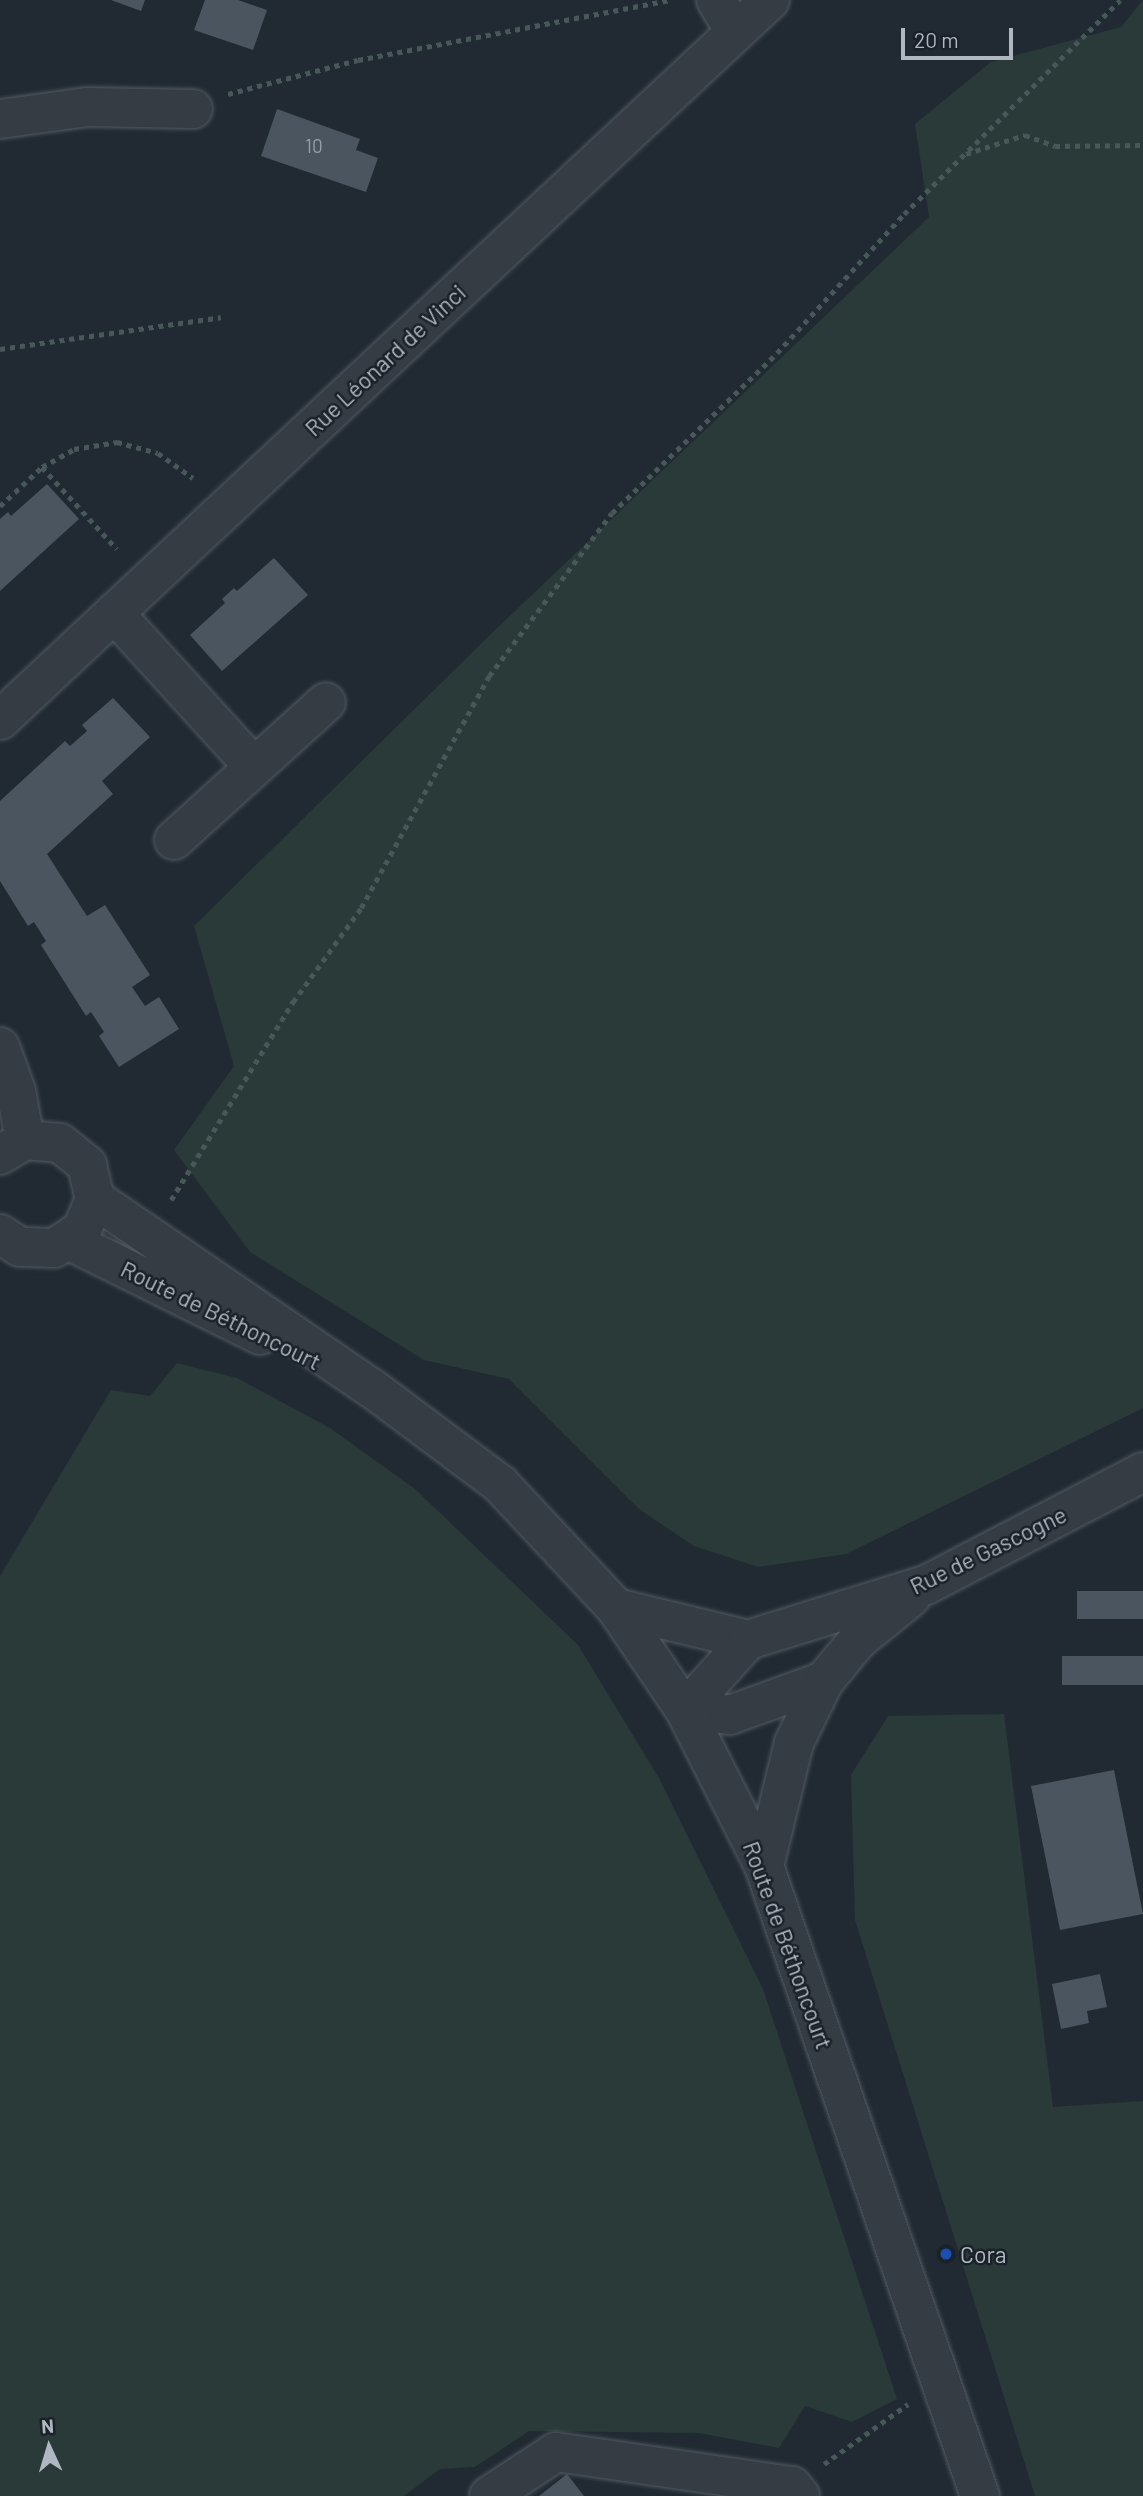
<!DOCTYPE html>
<html>
<head>
<meta charset="utf-8">
<style>
	body { margin:0 }
	#map { position:relative; width:1143px; height:2496px; overflow:hidden; background:#212a33; font-family:Barlow,sans-serif }
	div>[style] { position:absolute }
	[style*='--x'] { left:calc(var(--x)*1px); top:calc(var(--y)*1px); width:calc(var(--w)*1px); rotate:calc(var(--a)*1deg) }
	.green>* { inset:0; background:#293a39 }
	.building>* { inset:0; background:#4a555f }
	.path>* { height:4.5px; margin-top:-2.25px; transform-origin:0; background:repeating-linear-gradient(90deg,#485859 0 5px,transparent 0 10px) }
	.roads { filter:drop-shadow(0 0 2px #525a62) drop-shadow(0 0 2px #525a62) }
	.minor>* { height:38px; margin:-19px; padding:0 19px; transform-origin:19px; border-radius:19px; background:#353c44 }
	.dots>* { width:19px; height:19px; translate:-50% -50%; box-sizing:border-box; border:4px solid #1a2128; border-radius:50% }
	span { translate:-50% -50%; white-space:nowrap; text-align:center; line-height:1.15; -webkit-text-stroke:5px #1a2128; paint-order:stroke }
	.number-label { font-size:19px; color:#969ea8 }
	.number-label span { -webkit-text-stroke-width:0 }
	.street-label { font-size:23px; color:#afb7c1 }
	.poi-label { font-size:23px; color:#afb7c1 }
	.left { translate:0 -50%; text-align:left }
	.north { position:absolute; left:14px; top:2412px; width:70px; height:70px; -webkit-text-stroke:5px #1a2128; paint-order:stroke; rotate:356deg; font-size:19px; font-weight:700; line-height:28px; text-align:center; color:#afb7c1 }
	.north::after { content:''; display:block; margin:auto; width:24px; height:32px; background:#afb7c1; clip-path:polygon(50% 0,100% 100%,50% 72%,0 100%) }
	.scale { position:absolute; left:901px; top:28px; width:112px; height:32px; box-sizing:border-box; border:4px solid #afb7c1; border-top:0; padding-left:9px; font-size:21px; line-height:24px; white-space:nowrap; color:#afb7c1; -webkit-text-stroke:5px #1a2128; paint-order:stroke }
</style>
</head>
<body>
<div id="map">
	<div class="green">
		<i style="clip-path:polygon(1143px 0,1143px 1408px,846px 1554px,758px 1567px,694px 1546px,639px 1509px,509px 1379px,424px 1360px,250px 1252px,174px 1150px,234px 1066px,194px 926px,494px 631px,929px 217px,915px 124px,991px 62px,1121px 27px)"></i>
		<i style="clip-path:polygon(177px 1363px,237px 1378px,330px 1428px,415px 1489px,578px 1645px,659px 1778px,763px 1989px,897px 2399px,852px 2422px,805px 2406px,779px 2448px,699px 2433px,529px 2431px,475px 2467px,440px 2469px,404px 2496px,0 2496px,0 1576px,111px 1390px,150px 1396px)"></i>
		<i style="clip-path:polygon(1004px 1714px,1053px 2107px,1143px 2101px,1143px 2496px,1035px 2496px,855px 1920px,851px 1775px,888px 1716px)"></i>
	</div>
	<div class="building">
		<i style="clip-path:polygon(111px 0,145px 0,141px 11px)"></i>
		<i style="clip-path:polygon(205px 0,238px 0,267px 10px,253px 50px,194px 30px)"></i>
		<i style="clip-path:polygon(277px 109px,360px 139px,356px 150px,378px 158px,366px 192px,261px 156px)"></i>
		<i style="clip-path:polygon(47px 484px,79px 519px,0 591px,0 519px,8px 512px,11px 516px)"></i>
		<i style="clip-path:polygon(274px 558px,308px 595px,222px 671px,190px 635px,225px 603px,222px 599px,234px 588px,237px 591px)"></i>
		<i style="clip-path:polygon(113px 698px,150px 737px,102px 781px,113px 794px,47px 854px,87px 916px,105px 905px,150px 975px,132px 987px,145px 1006px,159px 997px,179px 1029px,119px 1067px,99px 1036px,104px 1032px,91px 1012px,86px 1016px,41px 945px,46px 941px,34px 922px,28px 926px,0 881px,0 801px,65px 741px,70px 746px,87px 731px,82px 725px)"></i>
		<i style="clip-path:polygon(1077px 1591px,1143px 1591px,1143px 1619px,1077px 1619px)"></i>
		<i style="clip-path:polygon(1062px 1656px,1143px 1656px,1143px 1685px,1062px 1685px)"></i>
		<i style="clip-path:polygon(1114px 1770px,1143px 1914px,1060px 1930px,1031px 1786px)"></i>
		<i style="clip-path:polygon(1100px 1974px,1107px 2007px,1087px 2011px,1089px 2023px,1061px 2029px,1052px 1984px)"></i>
		<i style="clip-path:polygon(567px 2474px,584px 2496px,539px 2496px)"></i>
	</div>
	<div class="path">
		<i style="--x:228;--y:94;--w:134;--a:-14.7"></i>
		<i style="--x:358;--y:60;--w:319;--a:-10.9"></i>
		<i style="--x:966;--y:154;--w:62;--a:-17.9"></i>
		<i style="--x:1025;--y:135;--w:32;--a:20"></i>
		<i style="--x:1055;--y:146;--w:88;--a:-0.7"></i>
		<i style="--x:0;--y:349;--w:223;--a:-8.2"></i>
		<i style="--x:42;--y:467;--w:111;--a:47.6"></i>
		<i style="--x:0;--y:506;--w:57;--a:-42.9"></i>
		<i style="--x:42;--y:467;--w:37;--a:-29"></i>
		<i style="--x:74;--y:449;--w:44;--a:-9.2"></i>
		<i style="--x:117;--y:442;--w:42;--a:15"></i>
		<i style="--x:158;--y:453;--w:43;--a:35.5"></i>
		<i style="--x:171;--y:1200;--w:233;--a:-58.4"></i>
		<i style="--x:293;--y:1002;--w:116;--a:-54.1"></i>
		<i style="--x:361;--y:908;--w:265;--a:-61.1"></i>
		<i style="--x:489;--y:676;--w:204;--a:-53"></i>
		<i style="--x:612;--y:513;--w:230;--a:-44.1"></i>
		<i style="--x:777;--y:353;--w:188;--a:-47.6"></i>
		<i style="--x:904;--y:214;--w:304;--a:-44.7"></i>
		<i style="--x:824;--y:2464;--w:103;--a:-35.5"></i>
	</div>
	<div class="roads">
		<div class="minor">
			<i style="--x:716;--y:0;--w:37;--a:59"></i>
			<i style="--x:0;--y:119;--w:89;--a:-7.8"></i>
			<i style="--x:88;--y:107;--w:105;--a:1.1"></i>
			<i style="--x:114;--y:613;--w:208;--a:47.7"></i>
			<i style="--x:0;--y:720;--w:1054;--a:-43.08"></i>
			<i style="--x:174;--y:840;--w:205;--a:-42.2"></i>
			<i style="--x:0;--y:1047;--w:47;--a:70"></i>
			<i style="--x:16;--y:1091;--w:50;--a:79.6"></i>
			<i style="--x:0;--y:1155;--w:29;--a:-31"></i>
			<i style="--x:25;--y:1140;--w:35;--a:5"></i>
			<i style="--x:60;--y:1143;--w:35;--a:39"></i>
			<i style="--x:87;--y:1165;--w:35;--a:77"></i>
			<i style="--x:95;--y:1199;--w:34;--a:113"></i>
			<i style="--x:82;--y:1230;--w:33;--a:147"></i>
			<i style="--x:54;--y:1248;--w:34;--a:-178"></i>
			<i style="--x:20;--y:1247;--w:24;--a:-147"></i>
			<i style="--x:95;--y:1199;--w:337;--a:34.4"></i>
			<i style="--x:373;--y:1389;--w:159;--a:36.8"></i>
			<i style="--x:500;--y:1484;--w:170;--a:46.9"></i>
			<i style="--x:616;--y:1608;--w:123;--a:55.9"></i>
			<i style="--x:685;--y:1710;--w:175;--a:63.1"></i>
			<i style="--x:764;--y:1866;--w:666;--a:71.08"></i>
			<i style="--x:70;--y:1241;--w:212;--a:26.3"></i>
			<i style="--x:616;--y:1608;--w:136;--a:13.6"></i>
			<i style="--x:685;--y:1710;--w:94;--a:-48"></i>
			<i style="--x:748;--y:1640;--w:186;--a:-17.2"></i>
			<i style="--x:926;--y:1585;--w:245;--a:-27.5"></i>
			<i style="--x:685;--y:1710;--w:45;--a:6.3"></i>
			<i style="--x:730;--y:1715;--w:100;--a:-19.9"></i>
			<i style="--x:764;--y:1866;--w:127;--a:-76.3"></i>
			<i style="--x:794;--y:1743;--w:69;--a:-64.2"></i>
			<i style="--x:824;--y:1681;--w:53;--a:-50.3"></i>
			<i style="--x:858;--y:1640;--w:68;--a:-39.1"></i>
			<i style="--x:489;--y:2496;--w:80;--a:-33.3"></i>
			<i style="--x:556;--y:2452;--w:238;--a:8.2"></i>
			<i style="--x:792;--y:2486;--w:13;--a:51"></i>
		</div>
	</div>
	<div class="dots">
		<i style="left:946px;top:2254px;background:#1a4fb4"></i>
	</div>
	<div class="number-label">
		<span style="left:314px;top:146px">10</span>
	</div>
	<div class="street-label">
		<span style="left:385px;top:360px;rotate:-43deg">Rue Léonard de Vinci</span>
		<span style="left:221px;top:1315px;rotate:26deg">Route de Béthoncourt</span>
		<span style="left:988px;top:1550px;rotate:-26deg">Rue de Gascogne</span>
		<span style="left:788px;top:1945px;rotate:70deg">Route de Béthoncourt</span>
	</div>
	<div class="poi-label">
		<span class="left" style="left:960px;top:2254px">Cora</span>
	</div>
	<div class="north">N</div>
	<div class="scale">20 m</div>
</div>
</body>
</html>
